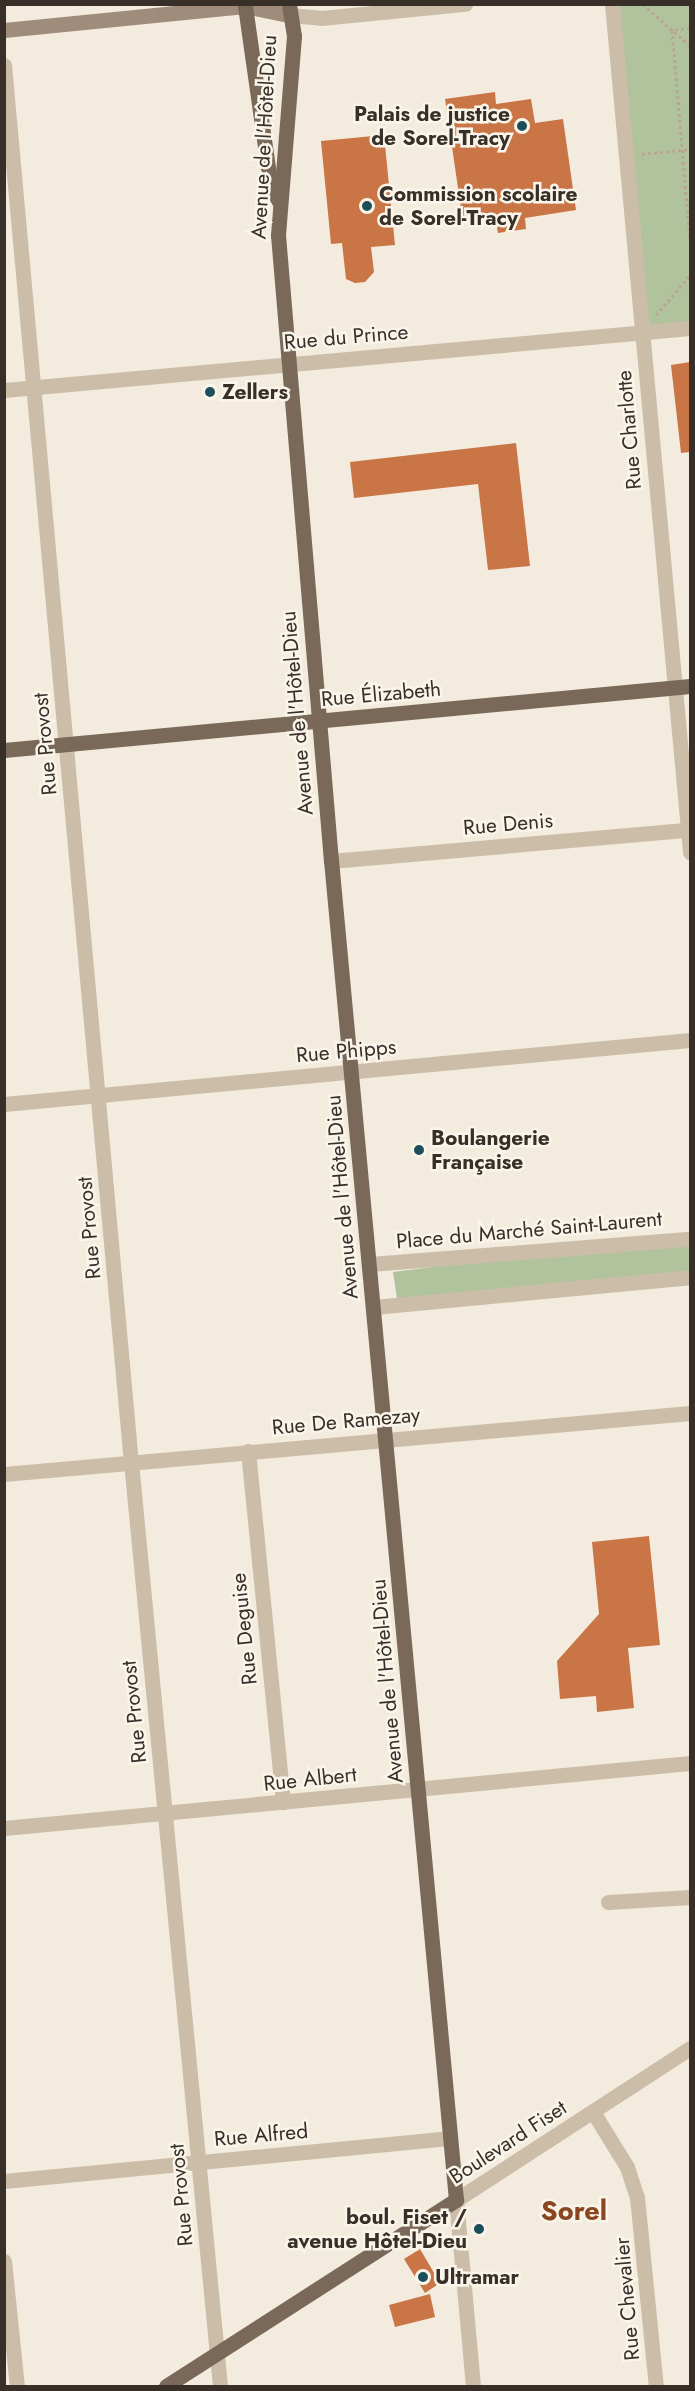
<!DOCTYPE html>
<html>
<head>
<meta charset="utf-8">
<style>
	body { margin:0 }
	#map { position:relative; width:695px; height:2391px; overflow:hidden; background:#f3ebdd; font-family:Jost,sans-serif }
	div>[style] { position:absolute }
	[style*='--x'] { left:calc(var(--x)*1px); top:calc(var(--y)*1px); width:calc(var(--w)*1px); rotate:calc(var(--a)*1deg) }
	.green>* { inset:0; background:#b1c39c }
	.building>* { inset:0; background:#c97545 }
	.path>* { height:3px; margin-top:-1.5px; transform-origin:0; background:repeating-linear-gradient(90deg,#b7a792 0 3px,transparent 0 6px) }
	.minor>* { height:15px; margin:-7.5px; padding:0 7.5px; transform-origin:7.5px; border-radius:7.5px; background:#ccbda8 }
	.tertiary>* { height:15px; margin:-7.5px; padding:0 7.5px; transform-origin:7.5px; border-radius:7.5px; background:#ccbda8 }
	.secondary>* { height:15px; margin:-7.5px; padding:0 7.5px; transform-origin:7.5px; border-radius:7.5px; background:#9f8c7a }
	.primary>* { height:15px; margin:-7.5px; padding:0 7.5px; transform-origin:7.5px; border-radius:7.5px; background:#7a6959 }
	.dots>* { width:16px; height:16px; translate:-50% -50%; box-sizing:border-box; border:3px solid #faf5ea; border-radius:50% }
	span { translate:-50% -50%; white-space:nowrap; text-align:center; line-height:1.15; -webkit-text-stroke:5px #faf5ea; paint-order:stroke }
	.poi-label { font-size:21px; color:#382f29; font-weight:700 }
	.right { translate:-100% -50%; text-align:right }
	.left { translate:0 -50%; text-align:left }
	.street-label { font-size:21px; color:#382f29 }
	.district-label { font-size:27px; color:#894620; font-weight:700 }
	.frame { position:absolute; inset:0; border:6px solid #382f29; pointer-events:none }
</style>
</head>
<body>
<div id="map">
	<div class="green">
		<i style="clip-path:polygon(618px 5px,690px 5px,690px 328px,647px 332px)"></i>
		<i style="clip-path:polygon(690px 1234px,690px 1273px,397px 1299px,393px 1272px)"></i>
	</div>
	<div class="building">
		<i style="clip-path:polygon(495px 92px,496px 104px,531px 99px,535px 123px,563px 119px,576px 210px,525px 218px,526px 229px,498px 233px,495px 218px,463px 222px,445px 99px)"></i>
		<i style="clip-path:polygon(384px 135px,395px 245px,371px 247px,374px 272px,365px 282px,355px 283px,346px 279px,342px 243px,331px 244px,321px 141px)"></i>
		<i style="clip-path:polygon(690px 362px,690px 452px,681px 453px,671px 365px)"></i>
		<i style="clip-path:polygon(516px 443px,530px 566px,488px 570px,478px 484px,354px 498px,350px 462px)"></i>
		<i style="clip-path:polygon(649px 1536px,660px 1645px,628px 1648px,634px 1708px,597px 1712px,596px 1696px,560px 1699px,557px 1661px,599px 1614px,592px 1542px)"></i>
		<i style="clip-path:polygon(420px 2249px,440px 2283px,425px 2293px,404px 2259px)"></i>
		<i style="clip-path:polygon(430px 2294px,435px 2317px,395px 2327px,389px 2305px)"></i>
	</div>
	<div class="path">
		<i style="--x:643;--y:4;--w:63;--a:41.8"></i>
		<i style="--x:690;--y:28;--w:18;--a:174"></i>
		<i style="--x:672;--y:30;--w:210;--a:85.1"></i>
		<i style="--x:642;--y:154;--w:48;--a:-5.9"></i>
		<i style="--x:656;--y:315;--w:52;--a:-49.6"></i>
	</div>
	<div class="minor">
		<i style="--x:612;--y:4;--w:852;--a:84.74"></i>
		<i style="--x:289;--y:15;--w:32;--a:5"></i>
		<i style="--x:321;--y:18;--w:145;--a:-5.6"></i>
		<i style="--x:4;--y:65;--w:1403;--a:84.81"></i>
		<i style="--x:131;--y:1462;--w:928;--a:84.5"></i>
		<i style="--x:4;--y:390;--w:689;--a:-5.16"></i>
		<i style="--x:331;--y:861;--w:358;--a:-5"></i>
		<i style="--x:4;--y:1104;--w:689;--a:-5.33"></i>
		<i style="--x:370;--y:1264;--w:321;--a:-4.5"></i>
		<i style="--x:374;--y:1307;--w:317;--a:-5.4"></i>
		<i style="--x:248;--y:1451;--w:353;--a:84.3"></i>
		<i style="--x:4;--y:1474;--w:689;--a:-5.08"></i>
		<i style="--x:4;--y:1828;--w:689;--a:-5.41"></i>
		<i style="--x:608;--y:1902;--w:82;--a:-3.5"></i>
		<i style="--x:593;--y:2112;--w:65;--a:58.3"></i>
		<i style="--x:627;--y:2167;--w:32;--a:72"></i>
		<i style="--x:637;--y:2197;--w:190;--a:84.3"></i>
		<i style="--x:4;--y:2181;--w:447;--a:-5.5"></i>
		<i style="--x:4;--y:2261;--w:126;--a:84.1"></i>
	</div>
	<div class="tertiary">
		<i style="--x:473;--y:2386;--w:187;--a:-95.2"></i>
		<i style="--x:456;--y:2200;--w:279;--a:-33"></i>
	</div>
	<div class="secondary">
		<i style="--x:4;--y:30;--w:242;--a:-5.7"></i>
		<i style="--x:245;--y:6;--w:45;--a:11.6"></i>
	</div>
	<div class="primary">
		<i style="--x:245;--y:6;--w:184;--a:81.9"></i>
		<i style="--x:271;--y:188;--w:17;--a:59"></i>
		<i style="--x:4;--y:750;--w:689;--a:-5.33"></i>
		<i style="--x:166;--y:2386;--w:345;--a:-32.7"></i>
		<i style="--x:456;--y:2200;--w:1345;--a:-95.33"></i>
		<i style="--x:331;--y:861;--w:628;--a:-94.84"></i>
		<i style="--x:278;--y:235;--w:200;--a:-85.4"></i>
		<i style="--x:294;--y:36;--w:32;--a:-99"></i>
	</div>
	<div class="dots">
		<i style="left:522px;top:126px;background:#1d4f5b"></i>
		<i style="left:367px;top:206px;background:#1d4f5b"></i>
		<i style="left:210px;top:392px;background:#1d4f5b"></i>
		<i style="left:419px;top:1150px;background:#1d4f5b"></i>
		<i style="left:479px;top:2229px;background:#1d4f5b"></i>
		<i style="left:423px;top:2277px;background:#1d4f5b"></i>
	</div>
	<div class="poi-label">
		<span class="right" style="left:510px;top:126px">Palais de justice<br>de Sorel-Tracy</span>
		<span class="left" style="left:379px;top:206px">Commission scolaire<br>de Sorel-Tracy</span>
		<span class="left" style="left:222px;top:392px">Zellers</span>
		<span class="left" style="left:431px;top:1150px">Boulangerie<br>Française</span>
		<span class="right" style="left:467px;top:2229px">boul. Fiset /<br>avenue Hôtel-Dieu</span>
		<span class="left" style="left:435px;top:2277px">Ultramar</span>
	</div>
	<div class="street-label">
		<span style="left:264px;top:137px;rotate:-87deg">Avenue de l'Hôtel-Dieu</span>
		<span style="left:346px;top:337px;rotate:-5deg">Rue du Prince</span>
		<span style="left:629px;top:430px;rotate:-95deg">Rue Charlotte</span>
		<span style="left:381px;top:694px;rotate:-5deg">Rue Élizabeth</span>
		<span style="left:297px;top:713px;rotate:-95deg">Avenue de l'Hôtel-Dieu</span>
		<span style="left:45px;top:744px;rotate:-95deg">Rue Provost</span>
		<span style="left:508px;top:824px;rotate:-5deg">Rue Denis</span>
		<span style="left:346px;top:1051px;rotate:-5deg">Rue Phipps</span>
		<span style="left:342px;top:1197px;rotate:-95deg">Avenue de l'Hôtel-Dieu</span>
		<span style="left:89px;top:1228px;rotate:-95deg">Rue Provost</span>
		<span style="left:529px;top:1230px;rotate:-5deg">Place du Marché Saint-Laurent</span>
		<span style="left:346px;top:1421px;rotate:-5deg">Rue De Ramezay</span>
		<span style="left:244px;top:1629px;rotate:-96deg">Rue Deguise</span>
		<span style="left:387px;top:1681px;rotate:-95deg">Avenue de l'Hôtel-Dieu</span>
		<span style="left:134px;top:1712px;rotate:-96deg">Rue Provost</span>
		<span style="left:310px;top:1779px;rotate:-6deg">Rue Albert</span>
		<span style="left:261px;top:2135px;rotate:-5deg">Rue Alfred</span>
		<span style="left:508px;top:2142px;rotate:-33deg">Boulevard Fiset</span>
		<span style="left:181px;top:2195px;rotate:-95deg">Rue Provost</span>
		<span style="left:627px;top:2299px;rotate:-95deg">Rue Chevalier</span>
	</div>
	<div class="district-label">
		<span style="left:574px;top:2211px">Sorel</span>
	</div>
	<div class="frame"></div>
</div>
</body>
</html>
